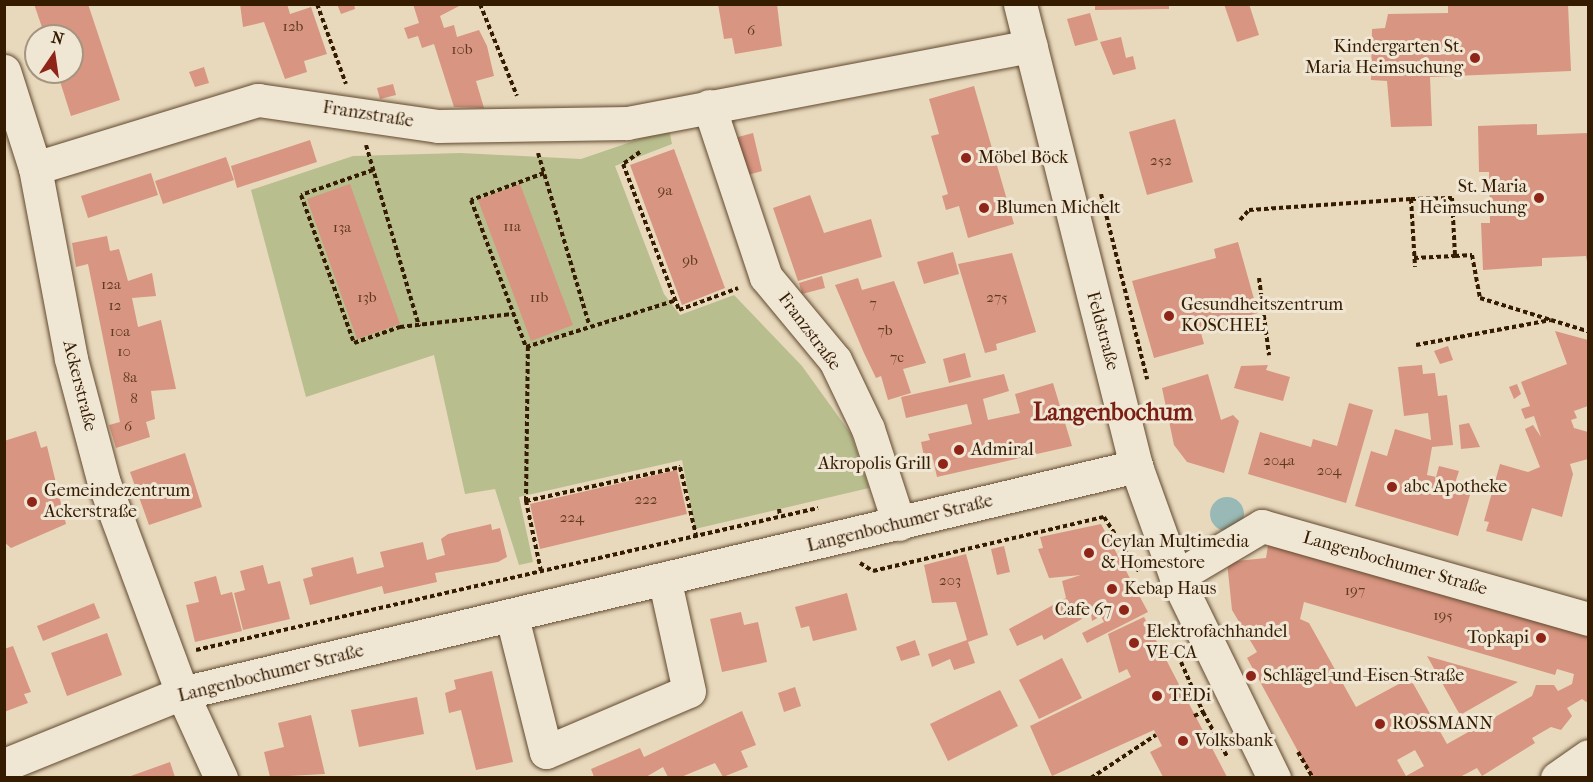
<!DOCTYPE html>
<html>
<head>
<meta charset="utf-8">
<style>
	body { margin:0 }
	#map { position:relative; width:1593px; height:782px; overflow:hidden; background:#e8d9bd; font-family:"IM FELL French Canon",serif }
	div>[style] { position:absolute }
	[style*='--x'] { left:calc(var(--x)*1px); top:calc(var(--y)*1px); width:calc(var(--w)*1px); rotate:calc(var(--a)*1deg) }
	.green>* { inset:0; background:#b9be8f }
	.water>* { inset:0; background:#98b9b5 }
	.round { border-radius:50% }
	.building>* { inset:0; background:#d89581 }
	.path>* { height:4px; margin-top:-2px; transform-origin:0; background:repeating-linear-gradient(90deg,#351b00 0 4.5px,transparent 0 7.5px) }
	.roads { filter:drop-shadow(0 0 2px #624a2f) drop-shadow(0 0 2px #624a2f) }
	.street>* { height:33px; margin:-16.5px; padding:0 16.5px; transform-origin:16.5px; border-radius:16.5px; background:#f0e6d4 }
	.secondary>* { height:33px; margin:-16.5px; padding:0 16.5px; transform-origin:16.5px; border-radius:16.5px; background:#f0e6d4 }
	.dots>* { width:16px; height:16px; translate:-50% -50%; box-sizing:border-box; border:3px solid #f0e6d4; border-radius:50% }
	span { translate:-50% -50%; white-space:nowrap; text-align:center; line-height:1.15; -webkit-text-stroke:6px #f0e6d4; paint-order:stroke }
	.number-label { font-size:15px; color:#5e3a20 }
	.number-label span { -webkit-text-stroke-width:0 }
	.poi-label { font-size:18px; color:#351b00 }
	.right { translate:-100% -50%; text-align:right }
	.left { translate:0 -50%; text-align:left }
	.street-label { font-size:18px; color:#351b00 }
	.district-label { font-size:24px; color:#7a1f14; font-weight:700 }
	.frame { position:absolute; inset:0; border:6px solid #351b00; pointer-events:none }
	.north { position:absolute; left:24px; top:24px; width:60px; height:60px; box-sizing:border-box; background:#f0e6d4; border:2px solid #a5957f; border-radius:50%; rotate:13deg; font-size:16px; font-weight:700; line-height:24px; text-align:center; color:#351b00 }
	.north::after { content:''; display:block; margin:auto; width:21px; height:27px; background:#8f2418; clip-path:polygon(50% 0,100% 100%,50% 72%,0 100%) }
</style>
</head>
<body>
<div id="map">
	<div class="green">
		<i style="clip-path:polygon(669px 129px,672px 144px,615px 166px,664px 294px,680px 315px,734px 295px,802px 366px,851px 434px,869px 488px,695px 529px,682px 460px,519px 497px,533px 562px,519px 565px,495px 489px,465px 494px,434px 355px,306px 397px,251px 190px,353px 156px,461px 153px,581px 159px)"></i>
	</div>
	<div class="water">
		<i class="round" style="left:1210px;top:497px;width:34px;height:34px"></i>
	</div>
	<div class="building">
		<i style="clip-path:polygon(34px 4px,88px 4px,120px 100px,71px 116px,57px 72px,72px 72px,72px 36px,45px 36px)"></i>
		<i style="clip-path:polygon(240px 4px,287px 4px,290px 14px,311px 7px,327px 54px,304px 61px,307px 72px,285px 79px,264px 22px,243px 27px)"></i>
		<i style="clip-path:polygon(337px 4px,354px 4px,355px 9px,341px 14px)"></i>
		<i style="clip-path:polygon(413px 4px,463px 4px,440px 16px,444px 28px,454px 25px,457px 37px,479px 30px,487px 46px,494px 76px,476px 81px,484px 108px,454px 107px,434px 44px,422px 48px,418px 36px,408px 39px,404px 28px,419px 23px)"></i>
		<i style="clip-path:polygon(718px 4px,777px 4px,782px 46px,735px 54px,732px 38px,724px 39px)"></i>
		<i style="clip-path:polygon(1095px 4px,1169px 4px,1169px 9px,1095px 10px)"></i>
		<i style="clip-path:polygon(1224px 4px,1249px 4px,1259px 35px,1237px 42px)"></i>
		<i style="clip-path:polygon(1448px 4px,1568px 4px,1571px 71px,1430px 77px,1432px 126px,1391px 127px,1387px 81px,1371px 80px,1372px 29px,1385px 28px,1388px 14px,1448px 13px)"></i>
		<i style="clip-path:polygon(1090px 13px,1098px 40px,1075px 46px,1067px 19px)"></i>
		<i style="clip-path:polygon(1121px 37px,1126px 58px,1133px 56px,1136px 69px,1113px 75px,1100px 42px)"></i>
		<i style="clip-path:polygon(204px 67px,209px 83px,195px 87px,189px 72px)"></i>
		<i style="clip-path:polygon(393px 84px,396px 95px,380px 99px,377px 88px)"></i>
		<i style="clip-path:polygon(974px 86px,1014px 224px,968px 238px,959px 206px,946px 210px,942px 196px,948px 194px,931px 136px,939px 134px,929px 99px)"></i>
		<i style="clip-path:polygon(1175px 119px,1193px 182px,1147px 195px,1129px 132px)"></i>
		<i style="clip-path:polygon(1537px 124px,1537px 135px,1588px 133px,1588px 267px,1586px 256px,1542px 258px,1542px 266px,1483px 270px,1481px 223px,1490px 223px,1489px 172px,1479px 172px,1478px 126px)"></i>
		<i style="clip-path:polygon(753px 133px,762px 171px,737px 178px,727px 140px)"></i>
		<i style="clip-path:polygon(310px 140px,317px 162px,237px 188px,231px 166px)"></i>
		<i style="clip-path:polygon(674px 149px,725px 288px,682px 305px,630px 165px)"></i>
		<i style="clip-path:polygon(226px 157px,234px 180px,163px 204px,155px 181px)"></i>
		<i style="clip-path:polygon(151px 173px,158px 195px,88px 218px,81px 196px)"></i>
		<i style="clip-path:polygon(350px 184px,400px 324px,357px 339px,307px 199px)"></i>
		<i style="clip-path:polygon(520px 184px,573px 325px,531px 341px,478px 200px)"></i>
		<i style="clip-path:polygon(810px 195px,824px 233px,871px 219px,882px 257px,798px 281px,773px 208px)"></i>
		<i style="clip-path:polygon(107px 236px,110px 251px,119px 249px,128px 281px,152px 273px,156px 296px,132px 298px,138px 327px,161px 320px,176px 389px,151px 391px,155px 419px,146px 422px,150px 437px,116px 448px,109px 425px,120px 422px,88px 264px,76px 267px,72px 243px)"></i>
		<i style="clip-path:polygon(1238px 242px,1258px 313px,1200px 329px,1204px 344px,1154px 358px,1132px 281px,1216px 258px,1214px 249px)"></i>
		<i style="clip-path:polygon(953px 252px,959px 274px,924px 284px,917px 262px)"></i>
		<i style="clip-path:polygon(1012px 253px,1036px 332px,996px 344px,997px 350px,985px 353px,958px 264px)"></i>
		<i style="clip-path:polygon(822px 276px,825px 288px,802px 294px,799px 283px)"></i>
		<i style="clip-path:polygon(858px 278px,862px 290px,894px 281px,926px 363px,903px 369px,911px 393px,888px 400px,881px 376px,876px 378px,864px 353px,835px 285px)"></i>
		<i style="clip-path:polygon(1555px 331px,1588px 340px,1588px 406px,1574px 411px,1577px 418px,1571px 420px,1574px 428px,1588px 432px,1588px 459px,1570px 464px,1573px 474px,1562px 517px,1532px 508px,1522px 541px,1486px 531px,1489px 522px,1484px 521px,1500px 464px,1528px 472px,1540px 467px,1525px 429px,1533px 425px,1541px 437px,1534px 416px,1525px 419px,1521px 409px,1530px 406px,1521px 382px,1567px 364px)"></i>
		<i style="clip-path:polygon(1448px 346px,1453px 360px,1440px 364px,1434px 351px)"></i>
		<i style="clip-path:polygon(965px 353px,971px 377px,949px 383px,943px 359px)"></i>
		<i style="clip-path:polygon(1268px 365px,1266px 370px,1290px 377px,1283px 401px,1234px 388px,1241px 366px)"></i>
		<i style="clip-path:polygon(1422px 365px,1423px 374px,1435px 373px,1438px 396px,1447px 395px,1453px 445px,1432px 447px,1427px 475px,1436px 477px,1439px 466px,1459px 471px,1455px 483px,1472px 488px,1458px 536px,1355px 506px,1371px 451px,1387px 456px,1395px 429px,1431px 440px,1428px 413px,1404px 416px,1398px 367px)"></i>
		<i style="clip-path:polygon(1004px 374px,1009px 391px,983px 399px,988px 420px,1020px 413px,1015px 394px,1053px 383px,1072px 446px,937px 477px,933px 459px,925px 461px,921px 442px,930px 440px,928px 434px,972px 424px,967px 404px,906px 418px,901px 397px)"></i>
		<i style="clip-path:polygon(1208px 374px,1221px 420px,1233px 415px,1239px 421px,1224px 473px,1187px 462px,1174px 445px,1162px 388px)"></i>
		<i style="clip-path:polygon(1517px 384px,1521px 394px,1514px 399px,1509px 387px)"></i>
		<i style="clip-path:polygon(1349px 403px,1373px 410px,1346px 503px,1248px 474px,1260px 432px,1311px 447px,1313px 439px,1337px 446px)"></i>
		<i style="clip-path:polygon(1469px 423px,1480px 447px,1461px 449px,1459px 425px)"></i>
		<i style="clip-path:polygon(36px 431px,41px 448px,47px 446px,66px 524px,11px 548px,4px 542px,4px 441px)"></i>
		<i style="clip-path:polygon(185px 453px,202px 507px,149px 525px,130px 472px)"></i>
		<i style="clip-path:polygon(677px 470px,687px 514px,540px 549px,530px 504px)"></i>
		<i style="clip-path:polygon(491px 524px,492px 530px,500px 528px,507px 557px,498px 562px,435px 573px,437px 582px,384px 594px,382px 586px,310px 605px,303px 579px,313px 576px,311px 568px,353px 557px,357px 574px,384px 567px,380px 552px,423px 542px,427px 560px,445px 555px,441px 539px,448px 534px)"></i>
		<i style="clip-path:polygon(1101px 524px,1148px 612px,1087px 643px,1082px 633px,1104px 622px,1101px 616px,1092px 621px,1090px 606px,1078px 611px,1082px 619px,1044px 640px,1042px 635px,1017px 646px,1009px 629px,1066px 598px,1062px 581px,1081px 575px,1049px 578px,1038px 549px,1043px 548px,1040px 537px)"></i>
		<i style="clip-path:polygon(evenodd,1269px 540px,1588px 632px,1588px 703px,1582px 699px,1567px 708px,1572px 716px,1561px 730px,1551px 727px,1532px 738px,1535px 743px,1482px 776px,1477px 768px,1460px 777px,1312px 777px,1247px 658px,1257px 652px,1232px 610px,1227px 562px,1266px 558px,1269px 540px,1304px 602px,1555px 675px,1557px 669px,1574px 674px,1572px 684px,1558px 691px,1554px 685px,1536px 685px,1532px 696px,1447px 744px,1410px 678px,1356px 707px,1309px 623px,1300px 619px,1304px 602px,1269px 540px,1415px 750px,1424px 766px,1406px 776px,1397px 760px,1415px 750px)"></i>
		<i style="clip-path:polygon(1004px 546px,1010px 572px,997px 575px,991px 549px)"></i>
		<i style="clip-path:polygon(966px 554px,988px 635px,968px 642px,975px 663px,954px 670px,950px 659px,932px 667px,928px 654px,967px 640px,956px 602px,932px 603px,924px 565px)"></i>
		<i style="clip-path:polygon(263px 565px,268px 584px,280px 581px,290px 619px,243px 630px,234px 593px,245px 590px,240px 571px)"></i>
		<i style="clip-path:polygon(216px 576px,221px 595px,232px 592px,242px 631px,195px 642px,186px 605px,199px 602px,194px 582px)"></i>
		<i style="clip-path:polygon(847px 593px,857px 630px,813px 641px,809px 626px,801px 628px,795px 607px)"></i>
		<i style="clip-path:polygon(94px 603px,100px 618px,43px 641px,37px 626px)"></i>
		<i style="clip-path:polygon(741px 612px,744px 625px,758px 622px,767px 662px,722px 672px,710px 619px)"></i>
		<i style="clip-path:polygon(1144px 617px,1227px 777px,1163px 777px,1150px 752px,1162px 746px,1154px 730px,1052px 776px,1030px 726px,1131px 677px,1127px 669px,1119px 673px,1108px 634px)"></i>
		<i style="clip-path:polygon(107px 633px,122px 675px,67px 696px,51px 653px)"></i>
		<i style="clip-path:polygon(915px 640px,920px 655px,901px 661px,896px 647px)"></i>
		<i style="clip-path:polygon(13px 646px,31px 692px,24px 694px,28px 703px,4px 712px,4px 649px)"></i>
		<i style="clip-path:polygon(1427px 656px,1518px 682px,1460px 715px)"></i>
		<i style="clip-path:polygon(1062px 658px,1082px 698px,1039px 719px,1019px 680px)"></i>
		<i style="clip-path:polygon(492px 671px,513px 762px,476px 770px,461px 710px,449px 713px,445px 693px,456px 689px,454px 680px)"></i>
		<i style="clip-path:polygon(795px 687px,801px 706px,784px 712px,778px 693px)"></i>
		<i style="clip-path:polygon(1000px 690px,1018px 726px,948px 761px,930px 724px)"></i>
		<i style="clip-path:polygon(417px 697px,424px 734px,359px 747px,351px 710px)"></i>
		<i style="clip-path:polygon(742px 711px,756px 745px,741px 751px,748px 767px,723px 777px,715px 763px,681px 777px,668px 777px,663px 767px,646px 777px,594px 777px,591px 769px,640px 748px,644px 757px)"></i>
		<i style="clip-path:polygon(311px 715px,325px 774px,270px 777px,264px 752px,284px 747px,278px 723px)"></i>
		<i style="clip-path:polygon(170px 762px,175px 777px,128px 777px)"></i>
	</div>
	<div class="path">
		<i style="--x:317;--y:4;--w:85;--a:70.1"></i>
		<i style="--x:480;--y:4;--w:99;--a:68.1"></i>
		<i style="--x:366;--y:145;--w:189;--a:73.7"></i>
		<i style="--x:640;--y:152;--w:21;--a:145"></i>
		<i style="--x:623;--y:164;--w:156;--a:69"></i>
		<i style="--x:679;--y:310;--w:63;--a:-20.4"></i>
		<i style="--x:538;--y:153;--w:178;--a:73.4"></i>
		<i style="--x:373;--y:170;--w:76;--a:160.9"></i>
		<i style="--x:301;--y:195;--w:157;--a:70.3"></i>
		<i style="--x:354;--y:343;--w:49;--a:-19.2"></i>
		<i style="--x:400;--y:327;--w:114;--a:-6.6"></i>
		<i style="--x:544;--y:173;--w:78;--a:159.7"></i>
		<i style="--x:471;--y:200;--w:157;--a:69.5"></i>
		<i style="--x:526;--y:347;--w:155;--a:-17.3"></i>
		<i style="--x:1101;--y:194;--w:191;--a:76"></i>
		<i style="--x:1411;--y:199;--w:41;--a:-1.4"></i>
		<i style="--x:1452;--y:198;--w:58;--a:87"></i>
		<i style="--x:1455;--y:256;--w:17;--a:-3"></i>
		<i style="--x:1472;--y:255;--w:44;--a:79.5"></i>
		<i style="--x:1480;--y:298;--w:74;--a:17.2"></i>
		<i style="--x:1240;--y:220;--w:13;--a:-48"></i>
		<i style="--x:1249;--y:210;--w:162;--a:-3.9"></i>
		<i style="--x:1411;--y:199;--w:68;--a:86.6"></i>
		<i style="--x:1414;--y:258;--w:41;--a:-2.8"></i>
		<i style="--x:1259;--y:278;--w:78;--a:82.6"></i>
		<i style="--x:1416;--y:345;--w:137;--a:-10.5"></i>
		<i style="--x:1551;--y:320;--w:39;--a:17"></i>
		<i style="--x:526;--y:501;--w:154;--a:-89.3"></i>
		<i style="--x:779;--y:509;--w:7;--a:82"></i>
		<i style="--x:860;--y:563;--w:15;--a:32"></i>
		<i style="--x:873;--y:571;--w:237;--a:-13.2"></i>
		<i style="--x:1104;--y:517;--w:67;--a:57.3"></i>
		<i style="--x:541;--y:571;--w:72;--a:-102.1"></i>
		<i style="--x:526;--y:501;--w:158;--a:-12.4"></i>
		<i style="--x:680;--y:467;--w:70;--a:76.8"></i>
		<i style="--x:196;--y:650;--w:638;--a:-12.86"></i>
		<i style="--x:1181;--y:662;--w:55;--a:66.3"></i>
		<i style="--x:1194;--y:716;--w:10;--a:-24"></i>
		<i style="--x:1203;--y:712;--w:52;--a:61.5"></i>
		<i style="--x:1298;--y:752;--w:30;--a:60"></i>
		<i style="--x:1091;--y:778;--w:78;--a:-33.5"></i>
	</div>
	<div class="roads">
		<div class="street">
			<i style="--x:4;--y:71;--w:102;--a:72.3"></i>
			<i style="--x:35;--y:168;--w:194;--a:79.3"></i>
			<i style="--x:71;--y:359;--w:128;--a:75.1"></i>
			<i style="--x:104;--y:483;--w:224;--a:69.6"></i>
			<i style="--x:182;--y:693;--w:94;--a:65.4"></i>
			<i style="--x:709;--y:106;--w:180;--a:71.6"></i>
			<i style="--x:766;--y:277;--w:108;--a:50.3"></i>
			<i style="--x:835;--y:360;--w:76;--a:64.4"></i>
			<i style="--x:868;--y:429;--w:100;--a:71.9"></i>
			<i style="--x:35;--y:168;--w:233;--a:-17"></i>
			<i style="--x:258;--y:100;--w:182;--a:8.2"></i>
			<i style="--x:438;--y:126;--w:189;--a:-0.9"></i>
			<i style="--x:627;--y:123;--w:411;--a:-10.8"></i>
			<i style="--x:1176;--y:577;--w:100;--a:-30.7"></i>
			<i style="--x:1262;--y:526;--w:339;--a:15.9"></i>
			<i style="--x:512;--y:617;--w:139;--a:75.9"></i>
			<i style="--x:546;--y:752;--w:155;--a:-23.1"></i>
			<i style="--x:689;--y:691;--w:112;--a:-102.4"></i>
			<i style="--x:4;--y:765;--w:192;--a:-22"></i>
			<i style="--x:182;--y:693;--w:981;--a:-13.38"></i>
		</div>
		<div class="secondary">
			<i style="--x:1020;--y:4;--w:476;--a:75.9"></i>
			<i style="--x:1136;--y:466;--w:118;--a:70.2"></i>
			<i style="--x:1176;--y:577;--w:224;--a:64"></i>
			<i style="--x:1557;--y:778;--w:38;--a:-35"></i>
		</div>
	</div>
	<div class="dots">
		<i style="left:1475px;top:58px;background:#8f2418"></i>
		<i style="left:966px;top:158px;background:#8f2418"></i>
		<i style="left:1539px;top:198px;background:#8f2418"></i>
		<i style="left:984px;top:208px;background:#8f2418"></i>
		<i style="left:1169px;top:316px;background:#8f2418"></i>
		<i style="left:959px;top:450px;background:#8f2418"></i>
		<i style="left:943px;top:464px;background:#8f2418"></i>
		<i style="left:1392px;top:487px;background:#8f2418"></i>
		<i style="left:32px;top:502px;background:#8f2418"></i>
		<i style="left:1089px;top:553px;background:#8f2418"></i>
		<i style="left:1112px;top:589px;background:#8f2418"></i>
		<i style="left:1124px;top:610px;background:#8f2418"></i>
		<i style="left:1541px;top:638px;background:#8f2418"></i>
		<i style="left:1134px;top:643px;background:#8f2418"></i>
		<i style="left:1251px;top:676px;background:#8f2418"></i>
		<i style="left:1157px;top:696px;background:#8f2418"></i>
		<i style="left:1380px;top:724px;background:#8f2418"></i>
		<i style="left:1183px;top:741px;background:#8f2418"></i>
	</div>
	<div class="number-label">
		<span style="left:293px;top:27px">12b</span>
		<span style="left:751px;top:31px">6</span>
		<span style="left:462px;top:50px">10b</span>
		<span style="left:1161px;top:161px">252</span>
		<span style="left:665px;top:191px">9a</span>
		<span style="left:512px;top:227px">11a</span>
		<span style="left:342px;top:228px">13a</span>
		<span style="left:690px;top:261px">9b</span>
		<span style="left:111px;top:285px">12a</span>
		<span style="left:367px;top:298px">13b</span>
		<span style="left:539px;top:298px">11b</span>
		<span style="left:997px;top:298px">275</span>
		<span style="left:873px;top:304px">7</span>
		<span style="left:115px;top:306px">12</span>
		<span style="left:885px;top:331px">7b</span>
		<span style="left:120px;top:332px">10a</span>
		<span style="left:124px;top:352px">10</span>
		<span style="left:897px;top:358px">7c</span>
		<span style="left:130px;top:378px">8a</span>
		<span style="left:134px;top:399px">8</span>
		<span style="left:128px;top:427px">6</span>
		<span style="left:1279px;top:461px">204a</span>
		<span style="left:1329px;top:471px">204</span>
		<span style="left:646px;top:500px">222</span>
		<span style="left:572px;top:518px">224</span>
		<span style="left:950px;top:581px">203</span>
		<span style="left:1355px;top:591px">197</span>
		<span style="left:1443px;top:616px">195</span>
	</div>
	<div class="poi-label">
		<span class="right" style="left:1463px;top:58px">Kindergarten St.<br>Maria Heimsuchung</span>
		<span class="left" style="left:978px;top:158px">Möbel Böck</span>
		<span class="right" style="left:1527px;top:198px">St. Maria<br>Heimsuchung</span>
		<span class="left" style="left:996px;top:208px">Blumen Michelt</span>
		<span class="left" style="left:1181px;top:316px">Gesundheitszentrum<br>KOSCHEL</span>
		<span class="left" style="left:971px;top:450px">Admiral</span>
		<span class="right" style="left:931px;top:464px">Akropolis Grill</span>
		<span class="left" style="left:1404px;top:487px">abc Apotheke</span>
		<span class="left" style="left:44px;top:502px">Gemeindezentrum<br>Ackerstraße</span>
		<span class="left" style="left:1101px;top:553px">Ceylan Multimedia<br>&amp; Homestore</span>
		<span class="left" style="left:1124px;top:589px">Kebap Haus</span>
		<span class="right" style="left:1112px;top:610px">Cafe 67</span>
		<span class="left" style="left:1146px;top:643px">Elektrofachhandel<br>VE-CA</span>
		<span class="right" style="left:1529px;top:638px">Topkapi</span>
		<span class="left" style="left:1263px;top:676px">Schlägel-und-Eisen-Straße</span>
		<span class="left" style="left:1169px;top:696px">TEDi</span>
		<span class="left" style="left:1392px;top:724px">ROSSMANN</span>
		<span class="left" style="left:1195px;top:741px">Volksbank</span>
	</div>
	<div class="street-label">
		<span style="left:368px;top:115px;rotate:9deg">Franzstraße</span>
		<span style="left:1102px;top:331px;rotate:75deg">Feldstraße</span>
		<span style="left:809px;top:332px;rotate:53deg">Franzstraße</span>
		<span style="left:79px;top:386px;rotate:76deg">Ackerstraße</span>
		<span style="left:900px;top:524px;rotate:-14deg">Langenbochumer Straße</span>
		<span style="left:1395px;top:564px;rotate:16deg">Langenbochumer Straße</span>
		<span style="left:271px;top:674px;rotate:-14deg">Langenbochumer Straße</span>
	</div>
	<div class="district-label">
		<span style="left:1113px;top:413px">Langenbochum</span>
	</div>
	<div class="frame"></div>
	<div class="north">N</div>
</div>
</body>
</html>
